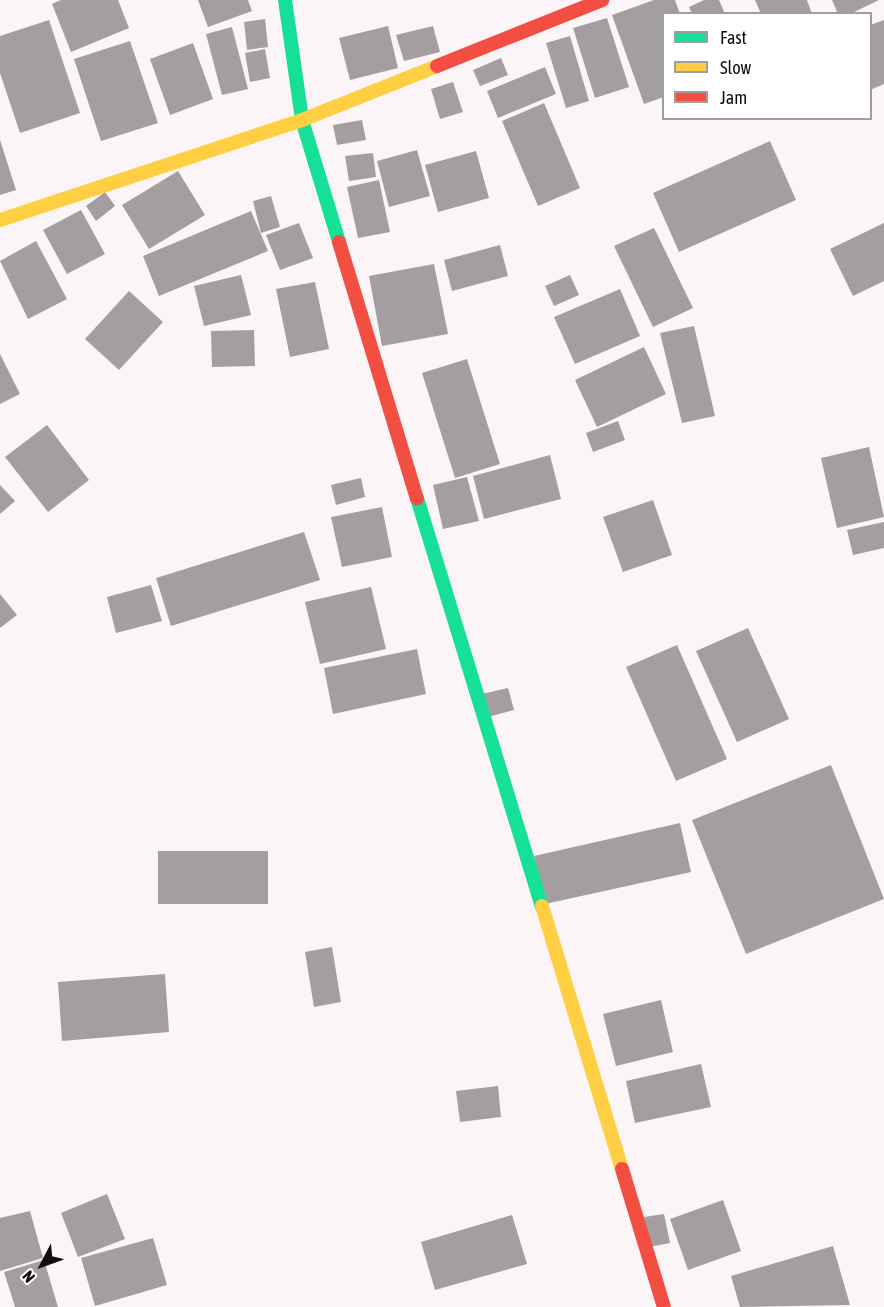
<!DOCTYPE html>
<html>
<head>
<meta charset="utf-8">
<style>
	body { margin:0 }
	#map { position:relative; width:884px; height:1307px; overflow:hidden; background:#fbf5f8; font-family:"Asap Condensed",sans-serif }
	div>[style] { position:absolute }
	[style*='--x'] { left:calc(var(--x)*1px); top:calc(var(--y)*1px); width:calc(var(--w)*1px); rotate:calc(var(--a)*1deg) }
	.building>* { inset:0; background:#a49ea1 }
	.fast>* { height:14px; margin:-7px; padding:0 7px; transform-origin:7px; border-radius:7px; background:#16e098 }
	.slow>* { height:14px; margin:-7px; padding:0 7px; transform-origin:7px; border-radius:7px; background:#ffcf43 }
	.jam>* { height:14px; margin:-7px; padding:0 7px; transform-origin:7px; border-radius:7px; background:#f24e42 }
	span { translate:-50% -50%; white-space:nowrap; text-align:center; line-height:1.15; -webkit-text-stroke:6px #fff; paint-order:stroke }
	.legend { position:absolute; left:662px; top:12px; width:210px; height:108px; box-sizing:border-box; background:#fff; border:2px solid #a09d9f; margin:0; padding:8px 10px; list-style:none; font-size:18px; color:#120b0f }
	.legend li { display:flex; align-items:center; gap:12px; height:30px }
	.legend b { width:30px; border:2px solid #a09d9f }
	.north { position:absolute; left:12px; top:1235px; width:60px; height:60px; -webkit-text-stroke:4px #fff; paint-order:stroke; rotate:229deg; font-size:16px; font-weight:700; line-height:24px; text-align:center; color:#120b0f }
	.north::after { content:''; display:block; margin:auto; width:21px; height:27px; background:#120b0f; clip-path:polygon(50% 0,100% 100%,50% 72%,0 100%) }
</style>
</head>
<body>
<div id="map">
	<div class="building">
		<i style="clip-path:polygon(61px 0,118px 0,129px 28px,71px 52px,52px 4px)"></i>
		<i style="clip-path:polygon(198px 0,248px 0,252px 11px,208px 27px)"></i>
		<i style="clip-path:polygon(654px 0,675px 0,680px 14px,664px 14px,664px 97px,644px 104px,612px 15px)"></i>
		<i style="clip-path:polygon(704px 0,719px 0,725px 14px,692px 14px,689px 7px)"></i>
		<i style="clip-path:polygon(755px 0,807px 0,812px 14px,761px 14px)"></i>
		<i style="clip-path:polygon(832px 0,879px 0,850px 14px,838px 14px)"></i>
		<i style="clip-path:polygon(607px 18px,629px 87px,595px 98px,573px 28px)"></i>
		<i style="clip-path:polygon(265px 19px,268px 47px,247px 50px,244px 22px)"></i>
		<i style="clip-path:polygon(49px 20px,80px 113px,20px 133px,0 73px,0 36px)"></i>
		<i style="clip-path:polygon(884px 20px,884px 84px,870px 90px,870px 25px)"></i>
		<i style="clip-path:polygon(388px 26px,398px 68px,350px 80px,339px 38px)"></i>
		<i style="clip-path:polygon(433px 26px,440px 52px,404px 61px,396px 35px)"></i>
		<i style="clip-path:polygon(232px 27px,248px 89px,222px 95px,206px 34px)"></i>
		<i style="clip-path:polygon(570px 36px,589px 101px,566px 108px,546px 43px)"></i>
		<i style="clip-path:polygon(130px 41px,158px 123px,101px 141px,74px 59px)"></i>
		<i style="clip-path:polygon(193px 43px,213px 99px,170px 115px,150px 59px)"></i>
		<i style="clip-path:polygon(265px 49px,270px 78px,250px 82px,245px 53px)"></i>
		<i style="clip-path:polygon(501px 58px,508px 75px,480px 86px,473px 70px)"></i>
		<i style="clip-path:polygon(545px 67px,556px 94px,498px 118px,487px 91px)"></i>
		<i style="clip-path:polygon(453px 82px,463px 112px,440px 119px,431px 89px)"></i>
		<i style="clip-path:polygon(544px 103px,580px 188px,538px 206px,502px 121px)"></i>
		<i style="clip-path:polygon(362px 120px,366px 140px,337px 145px,333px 125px)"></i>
		<i style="clip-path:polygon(0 140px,16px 190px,0 195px)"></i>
		<i style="clip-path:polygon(770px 141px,796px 200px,679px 252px,653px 193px)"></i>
		<i style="clip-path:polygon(417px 150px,430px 196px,389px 207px,377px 161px)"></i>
		<i style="clip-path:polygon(476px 151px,489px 198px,438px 212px,425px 165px)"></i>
		<i style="clip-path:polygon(373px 153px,376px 177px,349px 181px,345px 156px)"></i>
		<i style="clip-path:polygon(178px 171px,205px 215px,149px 249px,122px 205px)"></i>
		<i style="clip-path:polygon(379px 180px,390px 232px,358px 238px,347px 187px)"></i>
		<i style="clip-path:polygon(105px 192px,115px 206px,96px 221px,86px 206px)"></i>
		<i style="clip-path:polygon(271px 196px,280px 227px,261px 233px,253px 201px)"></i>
		<i style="clip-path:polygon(81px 210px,105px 254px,67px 274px,43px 230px)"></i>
		<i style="clip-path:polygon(251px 211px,268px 251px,159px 296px,143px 256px)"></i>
		<i style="clip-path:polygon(299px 223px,313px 258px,280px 270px,266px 235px)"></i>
		<i style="clip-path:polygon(884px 223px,884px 281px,853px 296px,830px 249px)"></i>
		<i style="clip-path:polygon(654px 228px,693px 308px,653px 327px,614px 246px)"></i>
		<i style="clip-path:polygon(36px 241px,67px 299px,28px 319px,0 261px)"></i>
		<i style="clip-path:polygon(500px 245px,508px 276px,452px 291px,444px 260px)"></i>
		<i style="clip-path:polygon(434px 264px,448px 334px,382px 346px,369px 276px)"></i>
		<i style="clip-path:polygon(241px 275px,251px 315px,204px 326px,194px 286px)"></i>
		<i style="clip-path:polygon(570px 275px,579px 295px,554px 306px,545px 286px)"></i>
		<i style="clip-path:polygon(315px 282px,329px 349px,290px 357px,276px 289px)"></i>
		<i style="clip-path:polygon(620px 289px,640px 336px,575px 364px,554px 317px)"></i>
		<i style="clip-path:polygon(129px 291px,163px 322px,119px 370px,85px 339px)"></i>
		<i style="clip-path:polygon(694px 326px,715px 416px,682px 423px,660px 333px)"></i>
		<i style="clip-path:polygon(254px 330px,255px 366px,212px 367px,211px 331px)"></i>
		<i style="clip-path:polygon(644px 347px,666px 394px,597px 427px,575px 380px)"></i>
		<i style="clip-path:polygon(0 354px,20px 394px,0 404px)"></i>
		<i style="clip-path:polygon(467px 359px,500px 464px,455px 478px,422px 373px)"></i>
		<i style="clip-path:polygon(618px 421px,625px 440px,593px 452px,586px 433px)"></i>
		<i style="clip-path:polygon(47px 425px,89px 480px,48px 512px,5px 457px)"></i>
		<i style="clip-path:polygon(869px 447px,884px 517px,837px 528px,821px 458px)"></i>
		<i style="clip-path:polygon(550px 455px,561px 499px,484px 519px,473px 476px)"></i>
		<i style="clip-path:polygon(467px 477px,479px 521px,443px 529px,433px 485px)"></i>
		<i style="clip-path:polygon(361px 478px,365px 497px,336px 505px,331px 485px)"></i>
		<i style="clip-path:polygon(0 485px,15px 501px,0 514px)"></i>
		<i style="clip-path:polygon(653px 500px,672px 555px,623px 572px,603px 517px)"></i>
		<i style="clip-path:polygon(382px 507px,392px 557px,342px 567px,331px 517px)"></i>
		<i style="clip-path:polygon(884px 522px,884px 548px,853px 555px,847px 530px)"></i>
		<i style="clip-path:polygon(304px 532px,320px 580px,171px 626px,156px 578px)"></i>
		<i style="clip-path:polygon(151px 585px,162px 621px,116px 633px,107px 597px)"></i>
		<i style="clip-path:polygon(371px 587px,386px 649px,320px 664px,305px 602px)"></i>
		<i style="clip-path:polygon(0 594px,17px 615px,0 628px)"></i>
		<i style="clip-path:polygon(748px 628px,789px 719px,737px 742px,696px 651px)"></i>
		<i style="clip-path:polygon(677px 645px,727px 759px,676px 781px,626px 667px)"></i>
		<i style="clip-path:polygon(417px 649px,426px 694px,333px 714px,324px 668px)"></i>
		<i style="clip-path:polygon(508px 688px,514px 710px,488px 717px,482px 694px)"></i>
		<i style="clip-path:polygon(831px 765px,884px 899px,746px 954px,692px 820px)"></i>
		<i style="clip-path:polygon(680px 823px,691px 872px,545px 904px,534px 856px)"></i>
		<i style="clip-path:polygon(158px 851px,268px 851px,268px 904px,158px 904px)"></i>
		<i style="clip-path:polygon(332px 947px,341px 1002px,314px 1007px,305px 952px)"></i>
		<i style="clip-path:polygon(165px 974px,169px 1032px,62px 1041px,58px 982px)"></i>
		<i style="clip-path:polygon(661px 1000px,673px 1052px,616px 1066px,603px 1014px)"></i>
		<i style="clip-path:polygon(701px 1064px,711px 1107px,635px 1123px,626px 1081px)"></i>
		<i style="clip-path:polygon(498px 1086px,501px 1117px,460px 1122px,456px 1091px)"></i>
		<i style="clip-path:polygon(107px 1194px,125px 1239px,78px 1257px,61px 1213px)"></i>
		<i style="clip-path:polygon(723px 1200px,741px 1251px,688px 1270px,670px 1219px)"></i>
		<i style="clip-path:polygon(30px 1211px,43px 1258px,0 1271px,0 1218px)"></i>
		<i style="clip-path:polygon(664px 1214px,670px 1243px,649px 1247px,644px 1217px)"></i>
		<i style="clip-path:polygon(512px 1215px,527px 1264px,435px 1290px,421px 1242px)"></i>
		<i style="clip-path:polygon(153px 1238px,167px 1285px,95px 1306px,81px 1258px)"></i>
		<i style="clip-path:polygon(833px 1246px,850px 1305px,740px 1307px,731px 1276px)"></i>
		<i style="clip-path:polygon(44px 1260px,58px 1307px,15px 1307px,4px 1272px)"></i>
	</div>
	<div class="fast">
		<i style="--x:285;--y:0;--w:121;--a:81.9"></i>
		<i style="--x:302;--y:120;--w:127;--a:73.1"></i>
		<i style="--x:417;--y:498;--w:427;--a:73"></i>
	</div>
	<div class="slow">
		<i style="--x:0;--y:220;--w:318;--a:-18.3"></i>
		<i style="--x:302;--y:120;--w:145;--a:-21.8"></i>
		<i style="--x:542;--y:906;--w:275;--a:73.1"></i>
	</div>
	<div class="jam">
		<i style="--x:437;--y:66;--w:178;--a:-21.8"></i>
		<i style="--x:339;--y:242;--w:268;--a:73.1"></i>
		<i style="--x:622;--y:1169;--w:144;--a:73.1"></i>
	</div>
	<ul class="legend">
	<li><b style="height:8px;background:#16e098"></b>Fast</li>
	<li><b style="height:8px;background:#ffcf43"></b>Slow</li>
	<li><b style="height:8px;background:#f24e42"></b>Jam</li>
	</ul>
	<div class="north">N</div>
</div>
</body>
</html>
